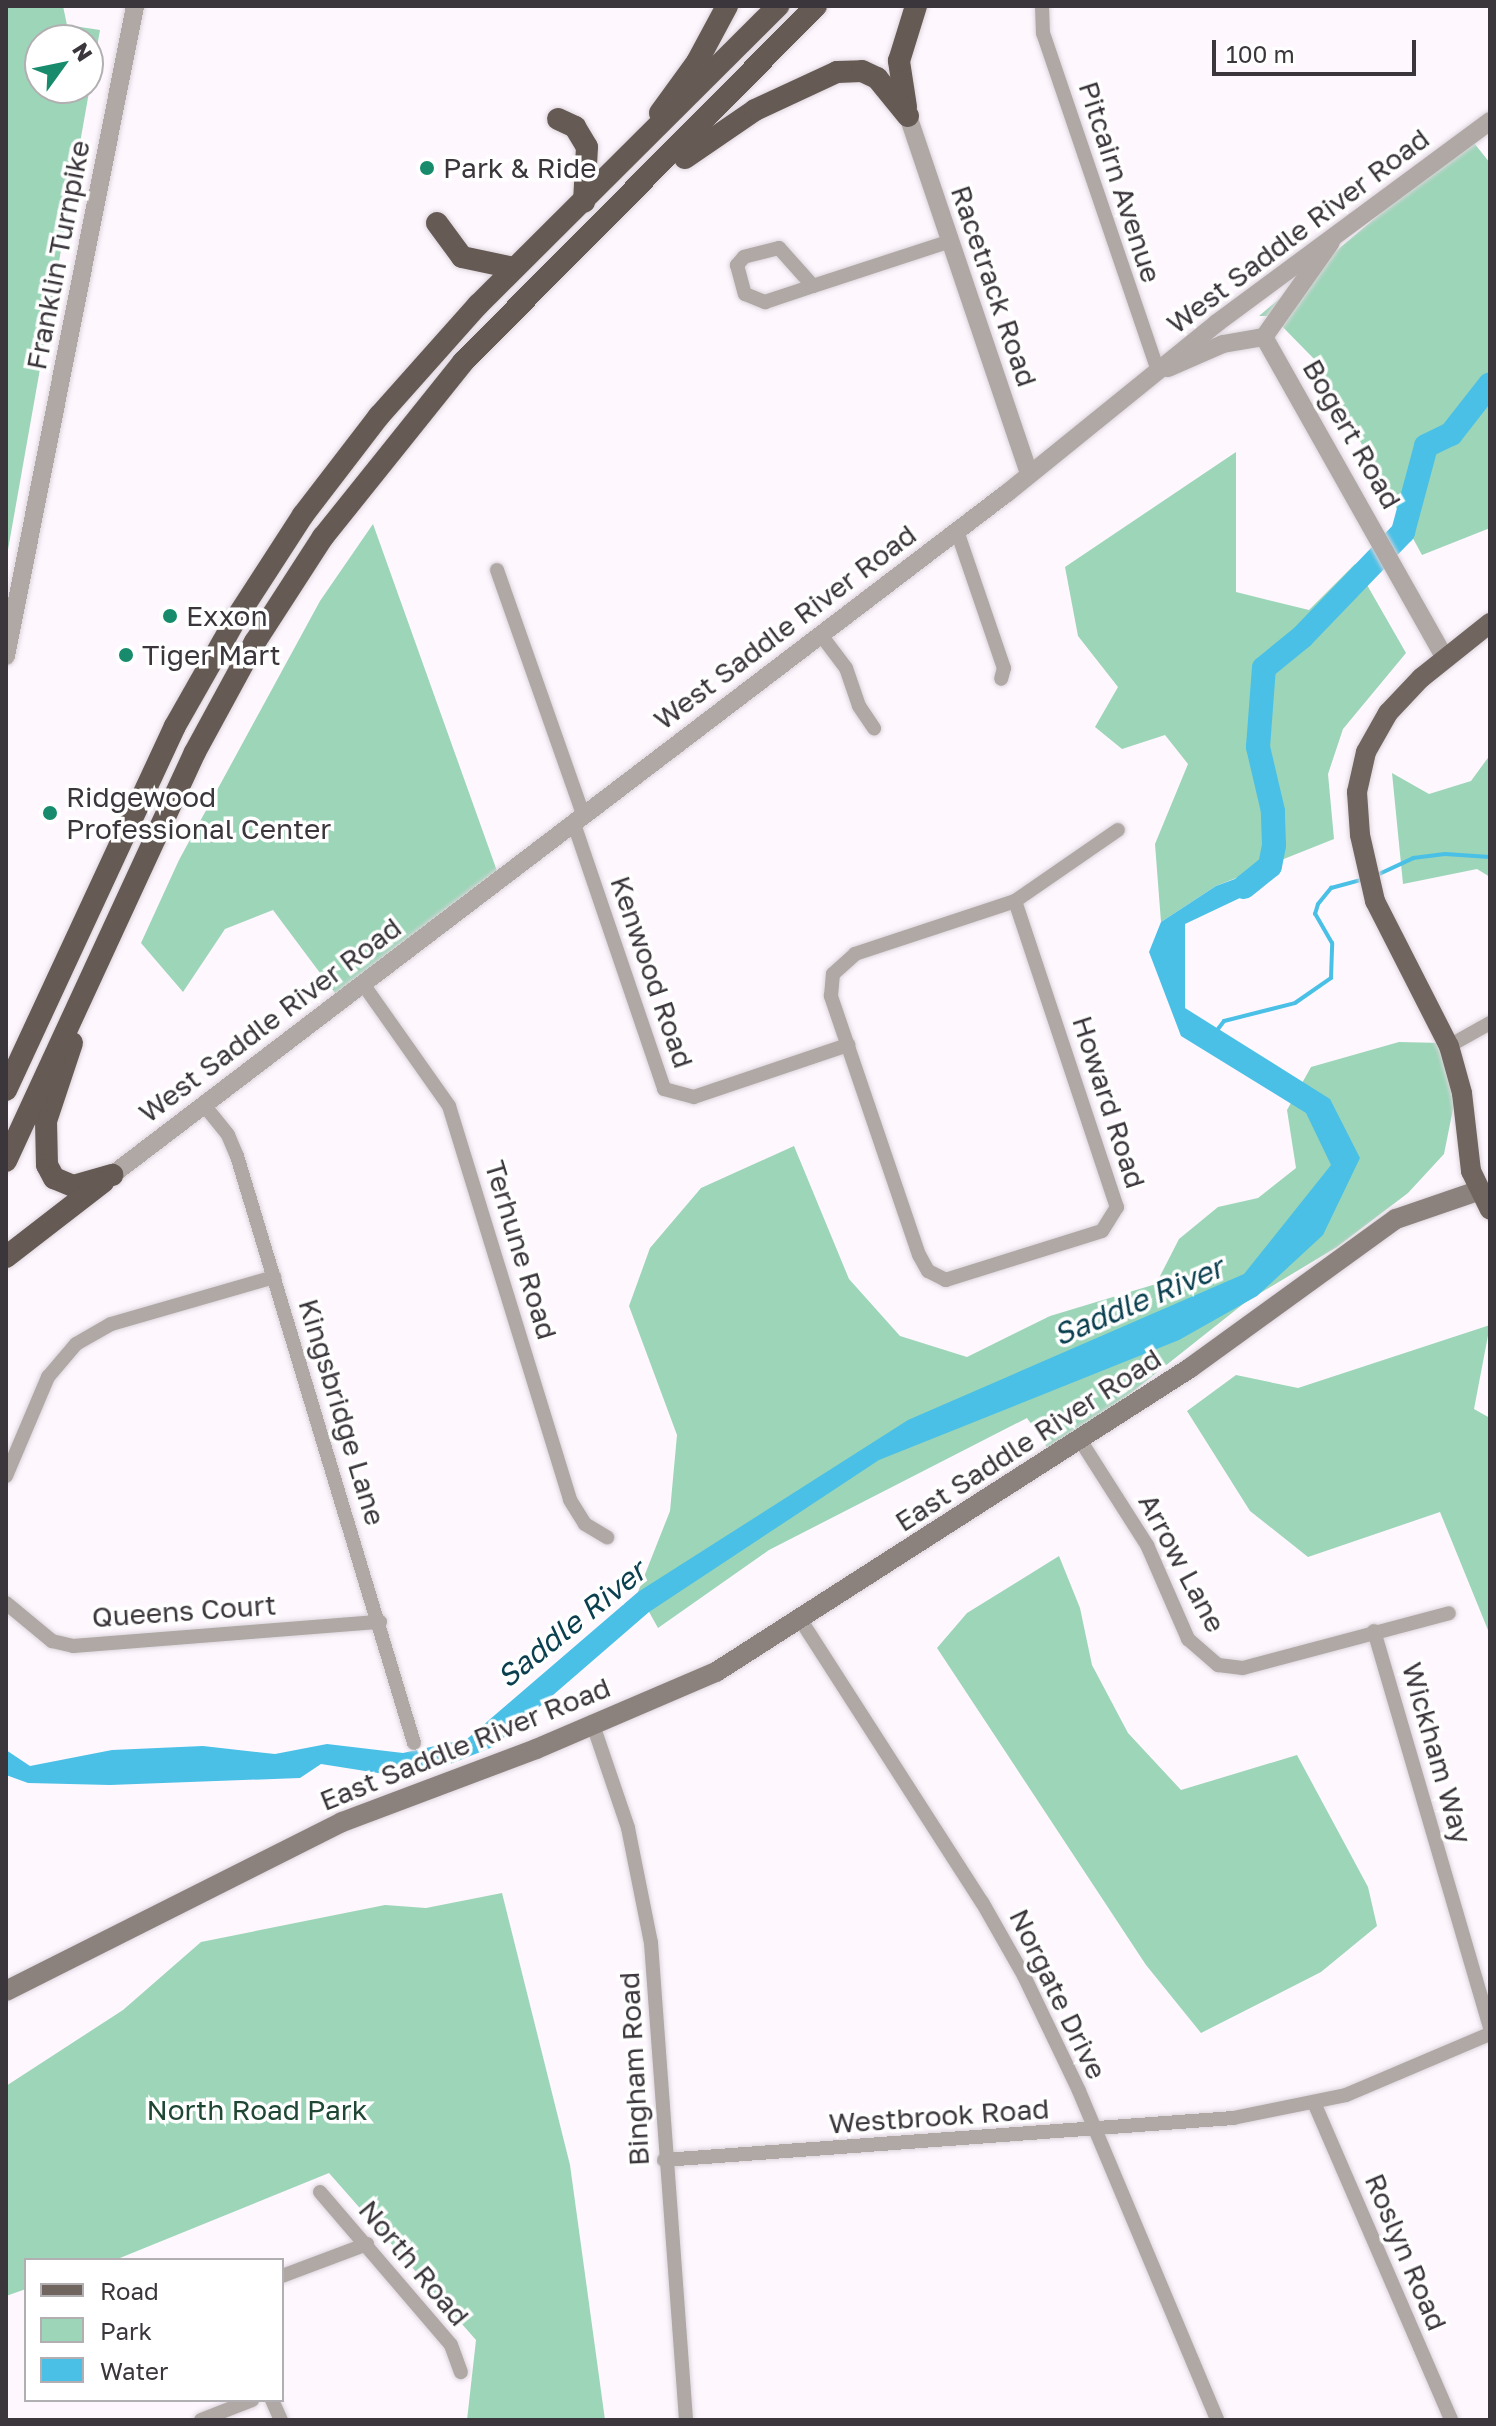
<!DOCTYPE html>
<html>
<head>
<meta charset="utf-8">
<style>
	body { margin:0 }
	#map { position:relative; width:1496px; height:2426px; overflow:hidden; background:#fef7fe; font-family:"Golos Text",sans-serif }
	div>[style] { position:absolute }
	[style*='--x'] { left:calc(var(--x)*1px); top:calc(var(--y)*1px); width:calc(var(--w)*1px); rotate:calc(var(--a)*1deg) }
	.green>* { inset:0; background:#9dd5b8 }
	.water>* { inset:0; background:#4ac0e6 }
	.stream>* { height:4px; margin:-2px; padding:0 2px; transform-origin:2px; border-radius:2px; background:#4ac0e6 }
	.river>* { height:24px; margin:-12px; padding:0 12px; transform-origin:12px; border-radius:12px; background:#4ac0e6 }
	.roads { filter:drop-shadow(0 0 2px #dbd4db) drop-shadow(0 0 2px #dbd4db) }
	.minor>* { height:14px; margin:-7px; padding:0 7px; transform-origin:7px; border-radius:7px; background:#afa8a5 }
	.tertiary>* { height:18px; margin:-9px; padding:0 9px; transform-origin:9px; border-radius:9px; background:#afa8a5 }
	.secondary>* { height:20px; margin:-10px; padding:0 10px; transform-origin:10px; border-radius:10px; background:#8b817d }
	.primary>* { height:20px; margin:-10px; padding:0 10px; transform-origin:10px; border-radius:10px; background:#716560 }
	.trunk>* { height:22px; margin:-11px; padding:0 11px; transform-origin:11px; border-radius:11px; background:#665a54 }
	.dots>* { width:22px; height:22px; translate:-50% -50%; box-sizing:border-box; border:4px solid #fff; border-radius:50% }
	span { translate:-50% -50%; white-space:nowrap; text-align:center; line-height:1.15; -webkit-text-stroke:7px #fff; paint-order:stroke }
	.poi-label { font-size:28px; color:#3b363b }
	.left { translate:0 -50%; text-align:left }
	.street-label { font-size:28px; color:#3b363b }
	.park-label { font-size:28px; color:#1e4834 }
	.water-label { font-size:30px; color:#0a3f4f; font-style:italic }
	.frame { position:absolute; inset:0; border:8px solid #3b363b; pointer-events:none }
	.legend { position:absolute; left:24px; top:2258px; width:260px; height:144px; box-sizing:border-box; background:#fff; border:2px solid #b1afb1; margin:0; padding:10px 14px; list-style:none; font-size:24px; color:#3b363b }
	.legend li { display:flex; align-items:center; gap:16px; height:40px }
	.legend b { width:40px; border:2px solid #b1afb1 }
	.north { position:absolute; left:24px; top:24px; width:80px; height:80px; box-sizing:border-box; background:#fff; border:2px solid #b1afb1; border-radius:50%; rotate:57deg; font-size:22px; font-weight:700; line-height:32px; text-align:center; color:#3b363b }
	.north::after { content:''; display:block; margin:auto; width:28px; height:36px; background:#178b6c; clip-path:polygon(50% 0,100% 100%,50% 72%,0 100%) }
	.scale { position:absolute; left:1212px; top:40px; width:204px; height:36px; box-sizing:border-box; border:4px solid #3b363b; border-top:0; padding-left:10px; font-size:24px; line-height:28px; white-space:nowrap; color:#3b363b; -webkit-text-stroke:6px #fff; paint-order:stroke }
</style>
</head>
<body>
<div id="map">
	<div class="green">
		<i style="clip-path:polygon(evenodd,6px 6px,63px 6px,67px 25px,100px 30px,6px 561px,6px 6px,88px 40px,88px 88px,40px 88px,40px 40px,88px 40px)"></i>
		<i style="clip-path:polygon(1470px 138px,1490px 163px,1490px 528px,1422px 555px,1317px 362px,1272px 316px,1259px 316px)"></i>
		<i style="clip-path:polygon(1236px 452px,1236px 592px,1309px 610px,1355px 564px,1406px 653px,1343px 729px,1328px 774px,1334px 839px,1216px 886px,1161px 922px,1155px 844px,1188px 764px,1165px 735px,1122px 749px,1095px 727px,1118px 687px,1078px 636px,1065px 567px)"></i>
		<i style="clip-path:polygon(373px 524px,502px 885px,341px 1001px,273px 910px,225px 929px,183px 992px,141px 943px,179px 860px,320px 601px)"></i>
		<i style="clip-path:polygon(1490px 755px,1490px 877px,1477px 869px,1403px 884px,1392px 773px,1429px 794px,1471px 781px)"></i>
		<i style="clip-path:polygon(1399px 1042px,1443px 1043px,1455px 1099px,1444px 1154px,1408px 1193px,1337px 1247px,1247px 1301px,1126px 1397px,1048px 1449px,1027px 1418px,769px 1550px,658px 1628px,638px 1592px,670px 1511px,677px 1435px,629px 1306px,650px 1248px,701px 1188px,794px 1146px,849px 1279px,900px 1336px,967px 1357px,1050px 1316px,1156px 1284px,1179px 1239px,1218px 1207px,1258px 1198px,1296px 1168px,1287px 1110px,1311px 1067px)"></i>
		<i style="clip-path:polygon(1490px 1325px,1474px 1409px,1490px 1418px,1490px 1635px,1440px 1512px,1308px 1557px,1250px 1511px,1187px 1411px,1236px 1375px,1298px 1388px)"></i>
		<i style="clip-path:polygon(1059px 1556px,1080px 1608px,1092px 1665px,1128px 1733px,1181px 1790px,1297px 1755px,1368px 1887px,1377px 1926px,1321px 1972px,1201px 2033px,1146px 1965px,937px 1648px,967px 1613px)"></i>
		<i style="clip-path:polygon(502px 1893px,570px 2165px,605px 2420px,467px 2420px,476px 2340px,329px 2173px,115px 2260px,26px 2260px,26px 2289px,6px 2296px,6px 2086px,123px 2010px,201px 1942px,385px 1905px,426px 1908px)"></i>
	</div>
	<div class="water">
		<i style="clip-path:polygon(1270px 866px,1261px 888px,1185px 924px,1185px 1008px,1330px 1099px,1360px 1158px,1323px 1235px,1257px 1296px,1179px 1340px,879px 1460px,649px 1612px,493px 1747px,445px 1766px,397px 1776px,321px 1764px,300px 1778px,110px 1785px,28px 1783px,6px 1775px,6px 1750px,30px 1766px,112px 1750px,203px 1746px,275px 1754px,327px 1744px,403px 1753px,467px 1739px,638px 1592px,908px 1420px,1244px 1274px,1331px 1165px,1306px 1113px,1181px 1036px,1149px 952px,1161px 922px,1216px 886px)"></i>
	</div>
	<div class="stream">
		<i style="--x:1377;--y:875;--w:40;--a:-25"></i>
		<i style="--x:1413;--y:858;--w:32;--a:-7"></i>
		<i style="--x:1445;--y:854;--w:45;--a:3.8"></i>
		<i style="--x:1218;--y:1029;--w:10;--a:-53"></i>
		<i style="--x:1224;--y:1021;--w:73;--a:-14.2"></i>
		<i style="--x:1295;--y:1003;--w:44;--a:-34.8"></i>
		<i style="--x:1331;--y:978;--w:35;--a:-88"></i>
		<i style="--x:1332;--y:943;--w:34;--a:-120"></i>
		<i style="--x:1315;--y:914;--w:10;--a:-73"></i>
		<i style="--x:1318;--y:904;--w:21;--a:-51"></i>
		<i style="--x:1331;--y:888;--w:35;--a:-15"></i>
	</div>
	<div class="river">
		<i style="--x:1244;--y:887;--w:33;--a:-39"></i>
		<i style="--x:1270;--y:866;--w:21;--a:-79"></i>
		<i style="--x:1274;--y:845;--w:34;--a:-92"></i>
		<i style="--x:1273;--y:811;--w:66;--a:-103.2"></i>
		<i style="--x:1258;--y:747;--w:79;--a:-85.7"></i>
		<i style="--x:1264;--y:668;--w:49;--a:-39.2"></i>
		<i style="--x:1302;--y:637;--w:146;--a:-46.1"></i>
		<i style="--x:1403;--y:532;--w:89;--a:-75"></i>
		<i style="--x:1426;--y:446;--w:28;--a:-26"></i>
		<i style="--x:1451;--y:434;--w:63;--a:-52"></i>
	</div>
	<div class="roads">
		<div class="minor">
			<i style="--x:1042;--y:6;--w:27;--a:88"></i>
			<i style="--x:1043;--y:33;--w:357;--a:71.2"></i>
			<i style="--x:813;--y:286;--w:51;--a:-131.8"></i>
			<i style="--x:779;--y:248;--w:36;--a:166"></i>
			<i style="--x:744;--y:257;--w:11;--a:131"></i>
			<i style="--x:737;--y:265;--w:30;--a:75"></i>
			<i style="--x:745;--y:294;--w:22;--a:22"></i>
			<i style="--x:765;--y:302;--w:51;--a:-18.4"></i>
			<i style="--x:813;--y:286;--w:142;--a:-18.1"></i>
			<i style="--x:957;--y:531;--w:145;--a:71.1"></i>
			<i style="--x:1004;--y:668;--w:11;--a:105"></i>
			<i style="--x:497;--y:570;--w:262;--a:70.6"></i>
			<i style="--x:821;--y:635;--w:41;--a:52.9"></i>
			<i style="--x:846;--y:668;--w:40;--a:71.1"></i>
			<i style="--x:859;--y:706;--w:27;--a:56"></i>
			<i style="--x:574;--y:824;--w:280;--a:71.2"></i>
			<i style="--x:664;--y:1089;--w:31;--a:15"></i>
			<i style="--x:694;--y:1097;--w:163;--a:-18.7"></i>
			<i style="--x:1015;--y:901;--w:323;--a:71.6"></i>
			<i style="--x:1117;--y:1207;--w:28;--a:122"></i>
			<i style="--x:1102;--y:1231;--w:164;--a:162.6"></i>
			<i style="--x:946;--y:1280;--w:20;--a:-153"></i>
			<i style="--x:928;--y:1271;--w:18;--a:-119"></i>
			<i style="--x:919;--y:1255;--w:274;--a:-108.8"></i>
			<i style="--x:831;--y:996;--w:22;--a:-85"></i>
			<i style="--x:833;--y:974;--w:30;--a:-42"></i>
			<i style="--x:855;--y:954;--w:169;--a:-18.3"></i>
			<i style="--x:1015;--y:901;--w:125;--a:-34.6"></i>
			<i style="--x:363;--y:984;--w:149;--a:54.8"></i>
			<i style="--x:449;--y:1106;--w:412;--a:72.9"></i>
			<i style="--x:570;--y:1500;--w:28;--a:58"></i>
			<i style="--x:585;--y:1524;--w:26;--a:31"></i>
			<i style="--x:1449;--y:1046;--w:47;--a:-29.3"></i>
			<i style="--x:204;--y:1105;--w:38;--a:51"></i>
			<i style="--x:228;--y:1135;--w:23;--a:67"></i>
			<i style="--x:237;--y:1156;--w:613;--a:73.22"></i>
			<i style="--x:1080;--y:1440;--w:125;--a:57.5"></i>
			<i style="--x:1147;--y:1545;--w:103;--a:66.4"></i>
			<i style="--x:1188;--y:1639;--w:40;--a:41"></i>
			<i style="--x:1218;--y:1665;--w:25;--a:7"></i>
			<i style="--x:1243;--y:1668;--w:213;--a:-14.9"></i>
			<i style="--x:6;--y:1476;--w:108;--a:-67"></i>
			<i style="--x:48;--y:1377;--w:43;--a:-49.7"></i>
			<i style="--x:76;--y:1344;--w:40;--a:-29.7"></i>
			<i style="--x:111;--y:1324;--w:170;--a:-16.1"></i>
			<i style="--x:6;--y:1603;--w:60;--a:39.6"></i>
			<i style="--x:52;--y:1641;--w:22;--a:13"></i>
			<i style="--x:73;--y:1646;--w:308;--a:-4.5"></i>
			<i style="--x:800;--y:1619;--w:336;--a:57.3"></i>
			<i style="--x:982;--y:1902;--w:85;--a:60.4"></i>
			<i style="--x:1024;--y:1976;--w:127;--a:64.4"></i>
			<i style="--x:1079;--y:2091;--w:357;--a:67.2"></i>
			<i style="--x:1374;--y:1631;--w:414;--a:73.7"></i>
			<i style="--x:592;--y:1722;--w:112;--a:71.2"></i>
			<i style="--x:628;--y:1828;--w:117;--a:78.7"></i>
			<i style="--x:651;--y:1943;--w:478;--a:85.8"></i>
			<i style="--x:1315;--y:2105;--w:343;--a:66.6"></i>
			<i style="--x:664;--y:2160;--w:571;--a:-4.22"></i>
			<i style="--x:1233;--y:2118;--w:115;--a:-11.5"></i>
			<i style="--x:1346;--y:2095;--w:156;--a:-23"></i>
			<i style="--x:320;--y:2192;--w:201;--a:49.4"></i>
			<i style="--x:451;--y:2345;--w:29;--a:70"></i>
			<i style="--x:282;--y:2276;--w:91;--a:-20.6"></i>
			<i style="--x:272;--y:2400;--w:22;--a:66"></i>
			<i style="--x:201;--y:2420;--w:55;--a:-21.4"></i>
		</div>
		<div class="tertiary">
			<i style="--x:908;--y:116;--w:377;--a:71.3"></i>
			<i style="--x:1264;--y:337;--w:369;--a:60.6"></i>
			<i style="--x:1264;--y:337;--w:116;--a:-54.8"></i>
			<i style="--x:1168;--y:368;--w:60;--a:-23.6"></i>
			<i style="--x:1223;--y:344;--w:42;--a:-9.7"></i>
			<i style="--x:6;--y:656;--w:663;--a:-78.77"></i>
			<i style="--x:112;--y:1175;--w:1125;--a:-37.31"></i>
			<i style="--x:1007;--y:493;--w:270;--a:-39"></i>
			<i style="--x:1217;--y:323;--w:340;--a:-36.5"></i>
		</div>
		<div class="secondary">
			<i style="--x:6;--y:1991;--w:376;--a:-26.7"></i>
			<i style="--x:342;--y:1822;--w:207;--a:-20.6"></i>
			<i style="--x:536;--y:1749;--w:196;--a:-23.2"></i>
			<i style="--x:716;--y:1672;--w:563;--a:-32.67"></i>
			<i style="--x:1190;--y:1368;--w:254;--a:-35.9"></i>
			<i style="--x:1396;--y:1219;--w:87;--a:-18.9"></i>
		</div>
		<div class="primary">
			<i style="--x:1490;--y:623;--w:88;--a:141.4"></i>
			<i style="--x:1421;--y:678;--w:48;--a:133.3"></i>
			<i style="--x:1388;--y:713;--w:45;--a:119.4"></i>
			<i style="--x:1366;--y:752;--w:41;--a:102.7"></i>
			<i style="--x:1357;--y:792;--w:43;--a:86"></i>
			<i style="--x:1360;--y:835;--w:68;--a:77.2"></i>
			<i style="--x:1375;--y:901;--w:163;--a:63"></i>
			<i style="--x:1449;--y:1046;--w:49;--a:74.5"></i>
			<i style="--x:1462;--y:1093;--w:79;--a:83.4"></i>
			<i style="--x:1471;--y:1171;--w:43;--a:64"></i>
		</div>
		<div class="trunk">
			<i style="--x:906;--y:107;--w:47;--a:-98.7"></i>
			<i style="--x:899;--y:61;--w:58;--a:-72.8"></i>
			<i style="--x:660;--y:113;--w:63;--a:-54"></i>
			<i style="--x:697;--y:62;--w:64;--a:-61.8"></i>
			<i style="--x:558;--y:119;--w:19;--a:25"></i>
			<i style="--x:575;--y:127;--w:23;--a:59"></i>
			<i style="--x:587;--y:147;--w:55;--a:93.1"></i>
			<i style="--x:685;--y:158;--w:85;--a:-34.4"></i>
			<i style="--x:755;--y:110;--w:90;--a:-24.9"></i>
			<i style="--x:837;--y:72;--w:25;--a:-2"></i>
			<i style="--x:862;--y:71;--w:17;--a:25"></i>
			<i style="--x:877;--y:78;--w:49;--a:50.8"></i>
			<i style="--x:437;--y:223;--w:42;--a:53.7"></i>
			<i style="--x:462;--y:257;--w:53;--a:11.9"></i>
			<i style="--x:72;--y:1043;--w:82;--a:108.4"></i>
			<i style="--x:46;--y:1121;--w:44;--a:88.7"></i>
			<i style="--x:47;--y:1165;--w:15;--a:62"></i>
			<i style="--x:54;--y:1178;--w:21;--a:23"></i>
			<i style="--x:73;--y:1186;--w:41;--a:-15.8"></i>
			<i style="--x:6;--y:1090;--w:401;--a:-65.1"></i>
			<i style="--x:175;--y:726;--w:125;--a:-60.4"></i>
			<i style="--x:237;--y:617;--w:121;--a:-57.1"></i>
			<i style="--x:303;--y:515;--w:125;--a:-52.5"></i>
			<i style="--x:379;--y:416;--w:149;--a:-48.3"></i>
			<i style="--x:478;--y:305;--w:424;--a:-44.9"></i>
			<i style="--x:6;--y:1161;--w:451;--a:-65.2"></i>
			<i style="--x:195;--y:752;--w:125;--a:-61.4"></i>
			<i style="--x:255;--y:642;--w:125;--a:-57.1"></i>
			<i style="--x:323;--y:537;--w:224;--a:-51.3"></i>
			<i style="--x:463;--y:362;--w:501;--a:-45.24"></i>
			<i style="--x:6;--y:1257;--w:123;--a:-37.7"></i>
		</div>
	</div>
	<div class="dots">
		<i style="left:427px;top:168px;background:#178b6c"></i>
		<i style="left:170px;top:616px;background:#178b6c"></i>
		<i style="left:126px;top:655px;background:#178b6c"></i>
		<i style="left:50px;top:813px;background:#178b6c"></i>
	</div>
	<div class="poi-label">
		<span class="left" style="left:443px;top:168px">Park &amp; Ride</span>
		<span class="left" style="left:186px;top:616px">Exxon</span>
		<span class="left" style="left:142px;top:655px">Tiger Mart</span>
		<span class="left" style="left:66px;top:813px">Ridgewood<br>Professional Center</span>
	</div>
	<div class="street-label">
		<span style="left:1120px;top:182px;rotate:72deg">Pitcairn Avenue</span>
		<span style="left:1298px;top:231px;rotate:-37deg">West Saddle River Road</span>
		<span style="left:58px;top:255px;rotate:-79deg">Franklin Turnpike</span>
		<span style="left:994px;top:286px;rotate:71deg">Racetrack Road</span>
		<span style="left:1352px;top:434px;rotate:60deg">Bogert Road</span>
		<span style="left:785px;top:627px;rotate:-37deg">West Saddle River Road</span>
		<span style="left:652px;top:972px;rotate:71deg">Kenwood Road</span>
		<span style="left:270px;top:1020px;rotate:-37deg">West Saddle River Road</span>
		<span style="left:1109px;top:1102px;rotate:72deg">Howard Road</span>
		<span style="left:521px;top:1250px;rotate:73deg">Terhune Road</span>
		<span style="left:342px;top:1412px;rotate:73deg">Kingsbridge Lane</span>
		<span style="left:1028px;top:1440px;rotate:-33deg">East Saddle River Road</span>
		<span style="left:1182px;top:1563px;rotate:62deg">Arrow Lane</span>
		<span style="left:184px;top:1611px;rotate:-4deg">Queens Court</span>
		<span style="left:465px;top:1744px;rotate:-22deg">East Saddle River Road</span>
		<span style="left:1437px;top:1753px;rotate:74deg">Wickham Way</span>
		<span style="left:1058px;top:1994px;rotate:64deg">Norgate Drive</span>
		<span style="left:634px;top:2069px;rotate:-93deg">Bingham Road</span>
		<span style="left:939px;top:2116px;rotate:-4deg">Westbrook Road</span>
		<span style="left:1406px;top:2252px;rotate:67deg">Roslyn Road</span>
		<span style="left:414px;top:2263px;rotate:50deg">North Road</span>
	</div>
	<div class="park-label">
		<span style="left:257px;top:2110px">North Road Park</span>
	</div>
	<div class="water-label">
		<span style="left:1138px;top:1301px;rotate:-23deg">Saddle River</span>
		<span style="left:571px;top:1624px;rotate:-39deg">Saddle River</span>
	</div>
	<div class="frame"></div>
	<ul class="legend">
	<li><b style="height:10px;background:#716560"></b>Road</li>
	<li><b style="height:22px;background:#9dd5b8"></b>Park</li>
	<li><b style="height:22px;background:#4ac0e6"></b>Water</li>
	</ul>
	<div class="north">N</div>
	<div class="scale">100 m</div>
</div>
</body>
</html>
